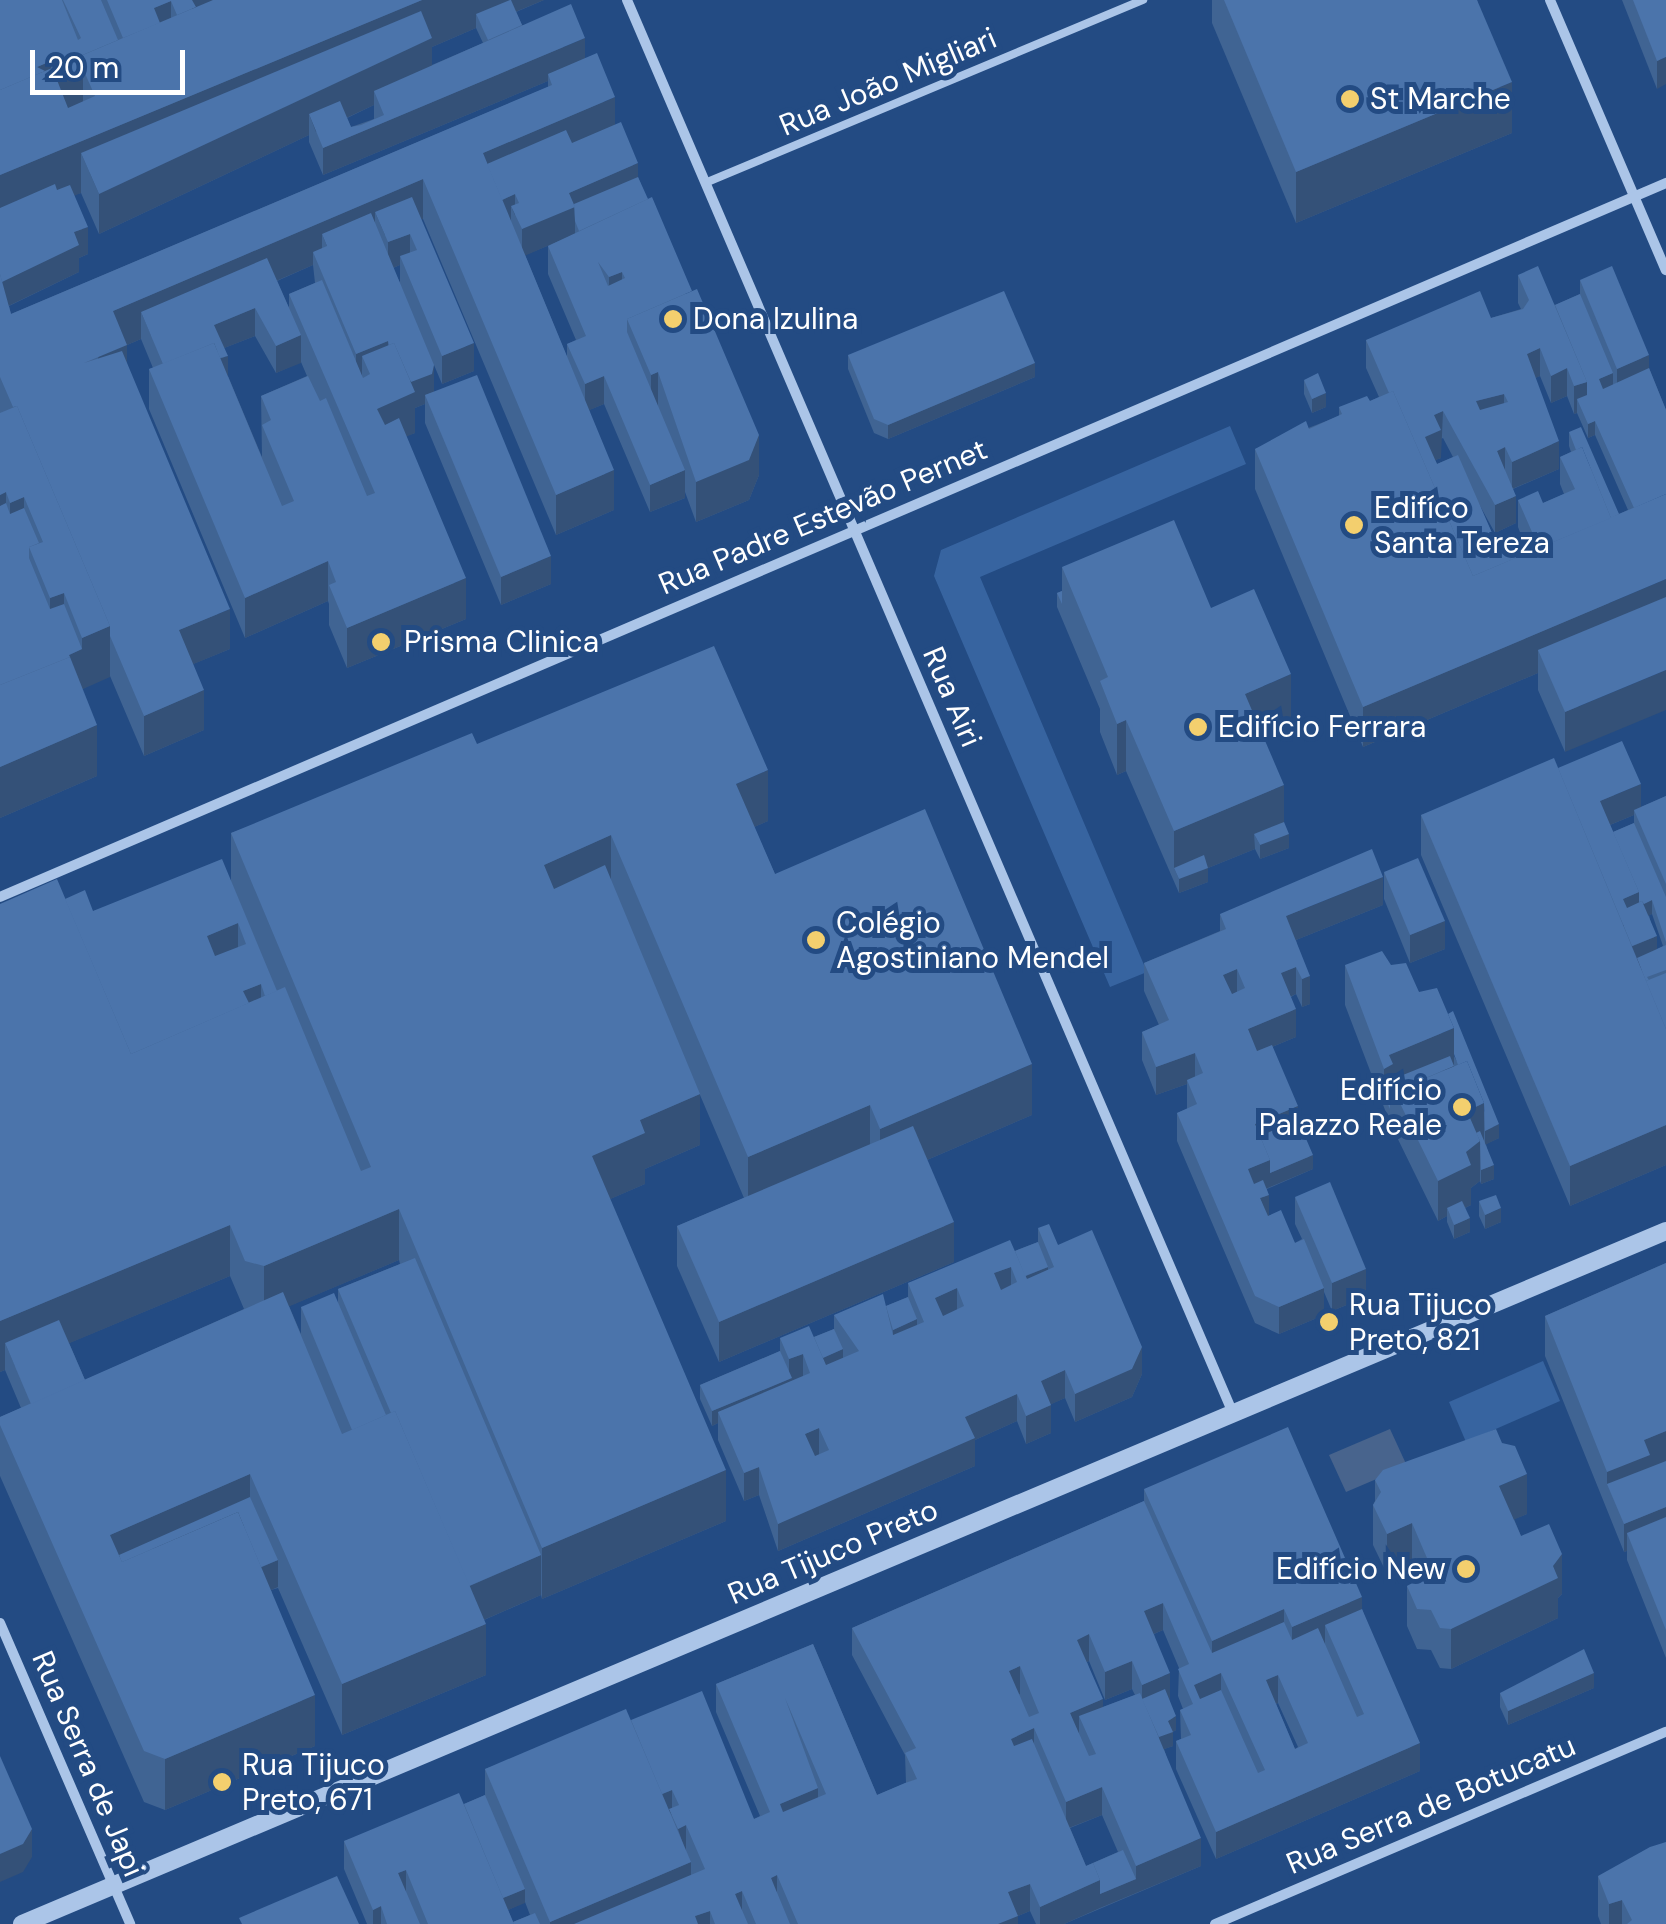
<!DOCTYPE html>
<html>
<head>
<meta charset="utf-8">
<style>
	body { margin:0 }
	#map { position:relative; width:1666px; height:1924px; overflow:hidden; background:#234b83; font-family:"DM Sans",sans-serif }
	div>[style] { position:absolute }
	[style*='--x'] { left:calc(var(--x)*1px); top:calc(var(--y)*1px); width:calc(var(--w)*1px); rotate:calc(var(--a)*1deg) }
	.green>* { inset:0; background:#3764a0 }
	.water>* { inset:0; background:#48648d }
	.service>* { height:8px; margin:-4px; padding:0 4px; transform-origin:4px; border-radius:4px; background:#abc5e8 }
	.minor>* { height:10px; margin:-5px; padding:0 5px; transform-origin:5px; border-radius:5px; background:#abc5e8 }
	.tertiary>* { height:18px; margin:-9px; padding:0 9px; transform-origin:9px; border-radius:9px; background:#abc5e8 }
	.wall>* { inset:0; background:#406493 }
	.shaded-wall>* { inset:0; background:#345178 }
	.building>* { inset:0; background:#4b74ab }
	.dots>* { width:28px; height:28px; translate:-50% -50%; box-sizing:border-box; border:5px solid #234b83; border-radius:50% }
	span { translate:-50% -50%; white-space:nowrap; text-align:center; line-height:1.15; -webkit-text-stroke:10px #234b83; paint-order:stroke }
	.street-label { font-size:30px; color:#fff }
	.poi-label { font-size:30px; color:#fff }
	.left { translate:0 -50%; text-align:left }
	.right { translate:-100% -50%; text-align:right }
	.scale { position:absolute; left:30px; top:50px; width:155px; height:45px; box-sizing:border-box; border:5px solid #fff; border-top:0; padding-left:12px; font-size:30px; line-height:35px; white-space:nowrap; color:#fff; -webkit-text-stroke:8px #234b83; paint-order:stroke }
</style>
</head>
<body>
<div id="map">
	<div class="green">
		<i style="clip-path:polygon(1230px 426px,1246px 464px,980px 577px,1147px 972px,1110px 987px,934px 576px,941px 550px)"></i>
		<i style="clip-path:polygon(1543px 1361px,1560px 1401px,1466px 1442px,1449px 1402px)"></i>
	</div>
	<div class="water">
		<i style="clip-path:polygon(1390px 1429px,1407px 1466px,1346px 1492px,1329px 1455px)"></i>
	</div>
	<div class="service">
		<i style="--x:705;--y:183;--w:475;--a:-22.7"></i>
	</div>
	<div class="minor">
		<i style="--x:627;--y:0;--w:1537;--a:66.79"></i>
		<i style="--x:1550;--y:0;--w:294;--a:66.8"></i>
		<i style="--x:0;--y:897;--w:1813;--a:-23.2"></i>
		<i style="--x:0;--y:1623;--w:328;--a:66.6"></i>
		<i style="--x:1215;--y:1924;--w:490;--a:-23.1"></i>
	</div>
	<div class="tertiary">
		<i style="--x:22;--y:1924;--w:1784;--a:-22.86"></i>
	</div>
	<div class="wall">
		<i style="clip-path:polygon(evenodd,0 0,544px 0,516px 12px,522px 25px,585px 59px,638px 177px,759px 475px,749px 500px,696px 522px,685px 492px,685px 498px,650px 512px,604px 404px,589px 410px,614px 510px,556px 535px,423px 219px,421px 219px,474px 371px,442px 384px,434px 365px,434px 392px,551px 584px,501px 605px,425px 423px,425px 404px,415px 408px,415px 433px,406px 436px,466px 619px,347px 668px,329px 625px,329px 604px,328px 601px,245px 638px,149px 409px,149px 369px,153px 368px,141px 339px,127px 345px,127px 364px,230px 649px,193px 664px,204px 730px,144px 756px,110px 676px,82px 689px,97px 776px,0 818px,0 0,476px 28px,483px 43px,432px 65px,432px 47px,476px 28px,0 0,548px 81px,548px 87px,11px 314px,9px 306px,79px 272px,79px 258px,88px 254px,74px 195px,81px 193px,99px 234px,309px 135px,309px 142px,323px 175px,548px 81px,0 0,374px 105px,374px 119px,351px 127px,347px 118px,374px 105px,0 0,552px 244px,548px 246px,548px 274px,576px 340px,567px 344px,567px 357px,525px 255px,552px 244px,0 0,313px 265px,315px 283px,289px 294px,289px 308px,277px 281px,313px 265px,0 0,400px 265px,400px 283px,393px 268px,400px 265px,0 0,255px 336px,276px 373px,301px 362px,307px 376px,261px 396px,262px 457px,228px 376px,224px 348px,255px 336px)"></i>
		<i style="clip-path:polygon(1212px 0,1477px 0,1512px 133px,1296px 223px,1212px 23px)"></i>
		<i style="clip-path:polygon(1622px 0,1666px 0,1657px 89px)"></i>
		<i style="clip-path:polygon(evenodd,1518px 275px,1555px 305px,1580px 294px,1580px 280px,1649px 368px,1666px 410px,1565px 752px,1538px 690px,1538px 673px,1363px 747px,1255px 489px,1255px 449px,1339px 416px,1339px 407px,1370px 401px,1379px 397px,1366px 368px,1366px 340px,1491px 318px,1521px 309px,1518px 303px,1518px 275px,1540px 376px,1551px 403px,1567px 396px,1574px 414px,1577px 413px,1588px 438px,1595px 435px,1628px 510px,1619px 514px,1569px 432px,1569px 446px,1571px 452px,1560px 457px,1560px 484px,1564px 494px,1543px 503px,1518px 500px,1518px 527px,1521px 535px,1499px 545px,1499px 549px,1479px 504px,1495px 533px,1516px 523px,1513px 489px,1559px 469px,1535px 378px,1540px 376px,1518px 275px,1443px 438px,1453px 457px,1437px 464px,1435px 460px,1441px 458px,1441px 439px,1443px 438px)"></i>
		<i style="clip-path:polygon(848px 355px,1035px 377px,888px 439px,874px 433px,848px 369px)"></i>
		<i style="clip-path:polygon(1304px 380px,1326px 407px,1312px 413px,1304px 394px)"></i>
		<i style="clip-path:polygon(1062px 567px,1211px 608px,1291px 725px,1263px 737px,1289px 848px,1260px 859px,1255px 849px,1208px 868px,1208px 882px,1179px 893px,1126px 771px,1117px 775px,1100px 732px,1100px 709px,1057px 607px,1057px 593px,1062px 591px)"></i>
		<i style="clip-path:polygon(evenodd,477px 744px,768px 821px,754px 827px,775px 874px,1032px 1115px,927px 1160px,954px 1262px,719px 1362px,677px 1266px,677px 1226px,744px 1198px,700px 1095px,700px 1145px,645px 1169px,645px 1184px,610px 1199px,726px 1521px,542px 1599px,541px 1595px,484px 1620px,486px 1675px,342px 1735px,278px 1588px,271px 1590px,315px 1746px,165px 1810px,144px 1802px,0 1476px,0 1417px,21px 1408px,5px 1370px,0 1372px,0 904px,65px 899px,93px 911px,231px 881px,231px 833px,477px 744px,399px 1260px,400px 1264px,338px 1289px,338px 1303px,301px 1307px,301px 1334px,289px 1306px,399px 1260px,477px 744px,230px 1276px,244px 1309px,85px 1380px,69px 1343px,230px 1276px)"></i>
		<i style="clip-path:polygon(evenodd,1558px 768px,1641px 807px,1666px 796px,1666px 1165px,1570px 1206px,1421px 855px,1421px 815px,1558px 768px,1634px 815px,1634px 823px,1613px 832px,1610px 825px,1634px 815px,1558px 768px,1652px 914px,1663px 946px,1657px 949px,1649px 915px,1652px 914px)"></i>
		<i style="clip-path:polygon(1384px 872px,1445px 949px,1410px 963px,1384px 899px)"></i>
		<i style="clip-path:polygon(1383px 905px,1296px 940px,1310px 1004px,1302px 1007px,1296px 994px,1291px 997px,1296px 1037px,1272px 1047px,1298px 1120px,1313px 1169px,1267px 1189px,1269px 1215px,1295px 1243px,1302px 1239px,1295px 1224px,1295px 1197px,1366px 1297px,1332px 1311px,1324px 1292px,1324px 1315px,1279px 1334px,1255px 1323px,1177px 1141px,1177px 1113px,1187px 1109px,1187px 1084px,1156px 1095px,1142px 1060px,1142px 1032px,1159px 1025px,1144px 991px,1144px 963px,1220px 931px,1220px 914px)"></i>
		<i style="clip-path:polygon(1345px 965px,1391px 965px,1419px 992px,1499px 1138px,1486px 1144px,1494px 1179px,1481px 1184px,1480px 1181px,1471px 1188px,1471px 1205px,1465px 1208px,1470px 1232px,1454px 1239px,1447px 1222px,1447px 1216px,1438px 1221px,1390px 1123px,1345px 1005px)"></i>
		<i style="clip-path:polygon(1479px 1201px,1501px 1222px,1485px 1229px,1479px 1216px)"></i>
		<i style="clip-path:polygon(1038px 1228px,1058px 1245px,1142px 1374px,1132px 1397px,1075px 1422px,1065px 1398px,1051px 1404px,1051px 1433px,1026px 1444px,1017px 1421px,975px 1440px,975px 1466px,778px 1551px,759px 1495px,744px 1501px,718px 1440px,718px 1423px,712px 1426px,700px 1399px,700px 1385px,780px 1351px,780px 1338px,814px 1337px,834px 1329px,834px 1315px,886px 1306px,908px 1297px,908px 1283px,1015px 1251px,1038px 1242px)"></i>
		<i style="clip-path:polygon(1666px 1263px,1666px 1658px,1627px 1560px,1627px 1551px,1624px 1552px,1545px 1356px,1545px 1316px)"></i>
		<i style="clip-path:polygon(1375px 1480px,1527px 1514px,1514px 1519px,1521px 1536px,1562px 1594px,1558px 1598px,1558px 1618px,1451px 1669px,1440px 1668px,1431px 1650px,1417px 1649px,1407px 1626px,1407px 1586px,1419px 1580px,1412px 1563px,1387px 1574px,1373px 1545px,1373px 1505px,1375px 1501px)"></i>
		<i style="clip-path:polygon(evenodd,1144px 1489px,1362px 1609px,1420px 1771px,1216px 1859px,1176px 1769px,1176px 1741px,1181px 1739px,1180px 1710px,1183px 1709px,1178px 1696px,1179px 1668px,1163px 1630px,1154px 1634px,1176px 1730px,1173px 1732px,1173px 1746px,1164px 1749px,1201px 1866px,1064px 1924px,1036px 1924px,1030px 1911px,1018px 1916px,1018px 1924px,367px 1924px,344px 1869px,344px 1841px,464px 1804px,485px 1795px,485px 1769px,631px 1720px,754px 1819px,760px 1816px,716px 1712px,716px 1684px,813px 1644px,877px 1795px,906px 1783px,905px 1755px,852px 1655px,852px 1628px,1144px 1501px,1144px 1489px,1089px 1661px,1105px 1700px,1132px 1689px,1135px 1695px,1103px 1707px,1087px 1662px,1089px 1661px,1144px 1489px,1278px 1703px,1298px 1747px,1295px 1749px,1276px 1704px,1278px 1703px,1144px 1489px,1102px 1815px,1118px 1852px,1086px 1866px,1070px 1828px,1102px 1815px,1144px 1489px,525px 1902px,530px 1915px,513px 1922px,508px 1910px,525px 1902px)"></i>
		<i style="clip-path:polygon(1594px 1688px,1508px 1725px,1500px 1707px,1500px 1693px)"></i>
		<i style="clip-path:polygon(1598px 1876px,1666px 1924px,1601px 1924px,1598px 1916px)"></i>
	</div>
	<div class="shaded-wall">
		<i style="clip-path:polygon(192px 0,213px 0,192px 26px)"></i>
		<i style="clip-path:polygon(422px 0,544px 0,482px 26px,476px 14px,476px 28px,432px 47px,432px 78px,374px 91px,374px 105px,316px 132px,309px 114px,309px 135px,99px 234px,99px 194px,81px 153px,81px 193px,0 226px,0 175px)"></i>
		<i style="clip-path:polygon(171px 1px,171px 28px,154px 36px,154px 8px)"></i>
		<i style="clip-path:polygon(585px 38px,585px 65px,548px 74px,548px 81px,323px 175px,323px 148px)"></i>
		<i style="clip-path:polygon(1666px 57px,1666px 84px,1657px 89px,1657px 61px)"></i>
		<i style="clip-path:polygon(51px 61px,51px 89px,37px 67px)"></i>
		<i style="clip-path:polygon(83px 69px,83px 120px,57px 131px,57px 80px)"></i>
		<i style="clip-path:polygon(1512px 82px,1512px 133px,1296px 223px,1296px 172px)"></i>
		<i style="clip-path:polygon(615px 97px,615px 137px,483px 165px,483px 153px)"></i>
		<i style="clip-path:polygon(638px 163px,638px 191px,575px 218px,575px 234px,522px 257px,522px 229px,569px 193px)"></i>
		<i style="clip-path:polygon(423px 179px,423px 219px,385px 235px,375px 212px,375px 239px,327px 246px,322px 234px,322px 262px,313px 252px,313px 265px,151px 335px,141px 312px,141px 339px,127px 345px,127px 385px,84px 403px,113px 311px)"></i>
		<i style="clip-path:polygon(515px 194px,515px 215px,511px 206px,511px 223px,498px 202px)"></i>
		<i style="clip-path:polygon(88px 227px,88px 254px,79px 258px,79px 272px,0 310px,0 283px,74px 232px)"></i>
		<i style="clip-path:polygon(410px 234px,410px 261px,400px 256px,400px 265px,388px 270px,388px 242px)"></i>
		<i style="clip-path:polygon(622px 272px,622px 299px,609px 304px,609px 277px)"></i>
		<i style="clip-path:polygon(255px 308px,255px 336px,214px 352px,214px 325px)"></i>
		<i style="clip-path:polygon(301px 335px,301px 363px,276px 373px,276px 346px)"></i>
		<i style="clip-path:polygon(388px 341px,388px 368px,362px 356px,362px 379px,356px 381px,356px 354px)"></i>
		<i style="clip-path:polygon(474px 343px,474px 371px,442px 384px,442px 356px)"></i>
		<i style="clip-path:polygon(1540px 348px,1540px 376px,1527px 382px,1527px 354px)"></i>
		<i style="clip-path:polygon(1649px 355px,1649px 383px,1617px 397px,1617px 369px)"></i>
		<i style="clip-path:polygon(228px 356px,228px 384px,167px 375px)"></i>
		<i style="clip-path:polygon(1035px 363px,1035px 377px,888px 439px,888px 425px)"></i>
		<i style="clip-path:polygon(434px 365px,434px 392px,425px 395px,425px 404px,415px 408px,415px 433px,377px 449px,377px 409px,406px 384px)"></i>
		<i style="clip-path:polygon(1567px 368px,1567px 396px,1551px 403px,1551px 376px)"></i>
		<i style="clip-path:polygon(658px 372px,658px 412px,651px 415px,651px 375px)"></i>
		<i style="clip-path:polygon(1613px 373px,1613px 387px,1599px 393px,1599px 379px)"></i>
		<i style="clip-path:polygon(604px 376px,604px 404px,585px 412px,585px 384px)"></i>
		<i style="clip-path:polygon(1587px 382px,1587px 409px,1577px 399px,1577px 413px,1574px 414px,1574px 386px)"></i>
		<i style="clip-path:polygon(1326px 393px,1326px 407px,1312px 413px,1312px 399px)"></i>
		<i style="clip-path:polygon(1504px 394px,1504px 421px,1476px 429px,1476px 401px)"></i>
		<i style="clip-path:polygon(1443px 411px,1441px 458px,1425px 464px,1425px 437px,1434px 415px)"></i>
		<i style="clip-path:polygon(1595px 421px,1595px 435px,1588px 438px,1588px 424px)"></i>
		<i style="clip-path:polygon(759px 435px,759px 475px,749px 500px,696px 522px,696px 482px)"></i>
		<i style="clip-path:polygon(1559px 441px,1559px 469px,1512px 489px,1512px 462px)"></i>
		<i style="clip-path:polygon(1505px 447px,1505px 475px,1497px 451px)"></i>
		<i style="clip-path:polygon(614px 470px,614px 510px,556px 535px,556px 495px)"></i>
		<i style="clip-path:polygon(685px 470px,685px 498px,650px 512px,650px 485px)"></i>
		<i style="clip-path:polygon(6px 492px,6px 543px,0 546px,0 495px)"></i>
		<i style="clip-path:polygon(1516px 496px,1516px 523px,1495px 533px,1495px 505px)"></i>
		<i style="clip-path:polygon(24px 497px,24px 548px,10px 554px,10px 503px)"></i>
		<i style="clip-path:polygon(551px 556px,551px 584px,501px 605px,501px 577px)"></i>
		<i style="clip-path:polygon(328px 561px,328px 601px,245px 638px,245px 598px)"></i>
		<i style="clip-path:polygon(466px 578px,466px 619px,347px 668px,347px 628px)"></i>
		<i style="clip-path:polygon(1666px 579px,1666px 619px,1538px 650px,1538px 673px,1363px 747px,1363px 707px)"></i>
		<i style="clip-path:polygon(64px 593px,64px 644px,50px 649px,50px 598px)"></i>
		<i style="clip-path:polygon(230px 609px,230px 649px,179px 670px,179px 630px)"></i>
		<i style="clip-path:polygon(110px 626px,110px 677px,74px 693px,69px 655px,82px 649px,82px 638px)"></i>
		<i style="clip-path:polygon(1666px 670px,1666px 710px,1565px 752px,1565px 712px)"></i>
		<i style="clip-path:polygon(1291px 674px,1291px 725px,1245px 745px,1245px 694px)"></i>
		<i style="clip-path:polygon(204px 690px,204px 730px,144px 756px,144px 716px)"></i>
		<i style="clip-path:polygon(1126px 720px,1126px 771px,1117px 775px,1117px 724px)"></i>
		<i style="clip-path:polygon(97px 725px,97px 776px,0 818px,0 767px)"></i>
		<i style="clip-path:polygon(768px 770px,768px 821px,736px 835px,736px 784px)"></i>
		<i style="clip-path:polygon(1641px 784px,1641px 812px,1634px 810px,1634px 815px,1600px 829px,1600px 801px)"></i>
		<i style="clip-path:polygon(1284px 785px,1284px 835px,1289px 834px,1289px 848px,1260px 859px,1260px 845px,1254px 834px,1255px 849px,1208px 868px,1208px 882px,1179px 893px,1179px 879px,1174px 868px,1174px 831px)"></i>
		<i style="clip-path:polygon(611px 835px,611px 886px,544px 916px,544px 865px)"></i>
		<i style="clip-path:polygon(1383px 877px,1383px 905px,1286px 944px,1286px 916px)"></i>
		<i style="clip-path:polygon(1639px 892px,1639px 920px,1623px 926px,1623px 899px)"></i>
		<i style="clip-path:polygon(1652px 900px,1652px 914px,1639px 920px,1639px 906px)"></i>
		<i style="clip-path:polygon(1445px 921px,1445px 949px,1410px 963px,1410px 935px)"></i>
		<i style="clip-path:polygon(238px 923px,238px 951px,207px 963px,207px 936px)"></i>
		<i style="clip-path:polygon(1657px 936px,1657px 963px,1632px 974px,1628px 948px)"></i>
		<i style="clip-path:polygon(1296px 967px,1296px 994px,1281px 1001px,1281px 973px)"></i>
		<i style="clip-path:polygon(1237px 969px,1237px 996px,1223px 1002px,1223px 975px)"></i>
		<i style="clip-path:polygon(1310px 976px,1310px 1004px,1302px 1007px,1302px 979px)"></i>
		<i style="clip-path:polygon(261px 984px,261px 1012px,243px 1019px,243px 991px)"></i>
		<i style="clip-path:polygon(1296px 1009px,1296px 1037px,1248px 1057px,1248px 1029px)"></i>
		<i style="clip-path:polygon(1454px 1028px,1454px 1068px,1390px 1083px,1390px 1106px,1384px 1095px,1384px 1069px,1389px 1055px)"></i>
		<i style="clip-path:polygon(1195px 1053px,1195px 1081px,1187px 1080px,1187px 1084px,1156px 1095px,1156px 1067px)"></i>
		<i style="clip-path:polygon(1032px 1064px,1032px 1115px,880px 1180px,880px 1129px)"></i>
		<i style="clip-path:polygon(700px 1094px,700px 1145px,645px 1169px,645px 1184px,592px 1207px,592px 1156px,640px 1120px)"></i>
		<i style="clip-path:polygon(1484px 1103px,1484px 1143px,1480px 1145px,1480px 1181px,1471px 1188px,1471px 1205px,1450px 1215px,1447px 1208px,1447px 1216px,1438px 1221px,1438px 1181px,1467px 1111px)"></i>
		<i style="clip-path:polygon(870px 1105px,870px 1156px,748px 1208px,748px 1157px)"></i>
		<i style="clip-path:polygon(1298px 1106px,1298px 1134px,1255px 1138px,1255px 1124px)"></i>
		<i style="clip-path:polygon(1499px 1124px,1499px 1138px,1485px 1145px,1485px 1131px)"></i>
		<i style="clip-path:polygon(1666px 1125px,1666px 1165px,1570px 1206px,1570px 1166px)"></i>
		<i style="clip-path:polygon(1313px 1155px,1313px 1169px,1270px 1187px,1270px 1173px)"></i>
		<i style="clip-path:polygon(1270px 1160px,1270px 1187px,1248px 1197px,1248px 1169px)"></i>
		<i style="clip-path:polygon(1494px 1165px,1494px 1179px,1481px 1184px,1481px 1170px)"></i>
		<i style="clip-path:polygon(1269px 1195px,1269px 1222px,1260px 1198px)"></i>
		<i style="clip-path:polygon(1501px 1208px,1501px 1222px,1485px 1229px,1485px 1215px)"></i>
		<i style="clip-path:polygon(399px 1209px,399px 1260px,264px 1317px,264px 1266px)"></i>
		<i style="clip-path:polygon(1470px 1218px,1470px 1232px,1454px 1239px,1454px 1225px)"></i>
		<i style="clip-path:polygon(954px 1222px,954px 1262px,719px 1362px,719px 1322px)"></i>
		<i style="clip-path:polygon(230px 1225px,230px 1276px,15px 1366px,5px 1343px,5px 1370px,0 1372px,0 1321px)"></i>
		<i style="clip-path:polygon(1011px 1267px,1011px 1294px,994px 1301px,994px 1273px)"></i>
		<i style="clip-path:polygon(1048px 1267px,1048px 1281px,1021px 1278px)"></i>
		<i style="clip-path:polygon(1366px 1269px,1366px 1297px,1332px 1311px,1332px 1283px)"></i>
		<i style="clip-path:polygon(957px 1288px,957px 1316px,935px 1326px,935px 1298px)"></i>
		<i style="clip-path:polygon(1324px 1288px,1324px 1315px,1279px 1334px,1279px 1307px)"></i>
		<i style="clip-path:polygon(917px 1319px,917px 1333px,893px 1344px,893px 1330px)"></i>
		<i style="clip-path:polygon(1142px 1347px,1142px 1374px,1132px 1397px,1075px 1422px,1075px 1394px)"></i>
		<i style="clip-path:polygon(843px 1349px,843px 1364px,817px 1375px,817px 1360px)"></i>
		<i style="clip-path:polygon(803px 1354px,803px 1382px,718px 1412px,718px 1423px,712px 1426px,712px 1411px,789px 1379px,789px 1359px)"></i>
		<i style="clip-path:polygon(1065px 1370px,1065px 1398px,1041px 1409px,1041px 1381px)"></i>
		<i style="clip-path:polygon(1017px 1394px,1017px 1421px,975px 1440px,975px 1466px,778px 1551px,778px 1524px,965px 1417px)"></i>
		<i style="clip-path:polygon(1051px 1405px,1051px 1433px,1026px 1444px,1026px 1416px)"></i>
		<i style="clip-path:polygon(819px 1428px,819px 1455px,805px 1462px,805px 1434px)"></i>
		<i style="clip-path:polygon(1666px 1431px,1666px 1471px,1607px 1484px,1607px 1472px,1644px 1440px)"></i>
		<i style="clip-path:polygon(759px 1467px,759px 1495px,744px 1501px,744px 1473px)"></i>
		<i style="clip-path:polygon(726px 1470px,726px 1521px,542px 1599px,542px 1548px)"></i>
		<i style="clip-path:polygon(250px 1474px,250px 1525px,110px 1559px,110px 1535px)"></i>
		<i style="clip-path:polygon(1527px 1474px,1527px 1514px,1499px 1526px,1499px 1486px)"></i>
		<i style="clip-path:polygon(1666px 1507px,1666px 1535px,1627px 1533px,1627px 1551px,1624px 1552px,1624px 1524px)"></i>
		<i style="clip-path:polygon(1412px 1523px,1412px 1563px,1387px 1574px,1387px 1534px)"></i>
		<i style="clip-path:polygon(1562px 1554px,1562px 1594px,1558px 1598px,1558px 1618px,1451px 1669px,1451px 1629px)"></i>
		<i style="clip-path:polygon(541px 1555px,541px 1595px,465px 1628px,465px 1588px)"></i>
		<i style="clip-path:polygon(278px 1560px,278px 1587px,253px 1598px,253px 1571px)"></i>
		<i style="clip-path:polygon(1362px 1597px,1362px 1637px,1325px 1625px,1325px 1653px,1292px 1667px,1292px 1627px)"></i>
		<i style="clip-path:polygon(1163px 1603px,1163px 1630px,1144px 1638px,1144px 1611px)"></i>
		<i style="clip-path:polygon(1284px 1609px,1284px 1649px,1221px 1673px,1221px 1701px,1194px 1712px,1194px 1685px,1212px 1677px,1212px 1641px)"></i>
		<i style="clip-path:polygon(486px 1624px,486px 1675px,342px 1735px,342px 1684px)"></i>
		<i style="clip-path:polygon(1089px 1634px,1089px 1661px,1077px 1667px,1077px 1640px)"></i>
		<i style="clip-path:polygon(1132px 1661px,1132px 1689px,1105px 1700px,1105px 1672px)"></i>
		<i style="clip-path:polygon(1020px 1666px,1020px 1694px,1009px 1699px,1009px 1671px)"></i>
		<i style="clip-path:polygon(1170px 1673px,1170px 1700px,1142px 1699px,1142px 1685px)"></i>
		<i style="clip-path:polygon(1594px 1673px,1594px 1688px,1508px 1725px,1508px 1711px)"></i>
		<i style="clip-path:polygon(1278px 1675px,1278px 1703px,1266px 1708px,1266px 1680px)"></i>
		<i style="clip-path:polygon(315px 1695px,315px 1746px,165px 1810px,165px 1759px)"></i>
		<i style="clip-path:polygon(1103px 1699px,1103px 1727px,1079px 1716px,1079px 1737px,1070px 1713px)"></i>
		<i style="clip-path:polygon(1176px 1716px,1176px 1730px,1173px 1732px,1173px 1746px,1159px 1751px,1159px 1737px,1168px 1721px)"></i>
		<i style="clip-path:polygon(1034px 1728px,1034px 1755px,1011px 1766px,1011px 1739px)"></i>
		<i style="clip-path:polygon(1420px 1743px,1420px 1771px,1216px 1859px,1216px 1832px)"></i>
		<i style="clip-path:polygon(1102px 1787px,1102px 1815px,1066px 1829px,1066px 1802px)"></i>
		<i style="clip-path:polygon(818px 1788px,818px 1816px,780px 1832px,780px 1804px)"></i>
		<i style="clip-path:polygon(672px 1790px,672px 1815px,658px 1796px)"></i>
		<i style="clip-path:polygon(686px 1825px,686px 1853px,678px 1829px)"></i>
		<i style="clip-path:polygon(32px 1829px,32px 1857px,23px 1872px,0 1882px,0 1854px)"></i>
		<i style="clip-path:polygon(1201px 1838px,1201px 1866px,1136px 1893px,1136px 1866px)"></i>
		<i style="clip-path:polygon(691px 1862px,691px 1902px,640px 1924px,550px 1924px,550px 1922px)"></i>
		<i style="clip-path:polygon(406px 1870px,406px 1898px,398px 1873px)"></i>
		<i style="clip-path:polygon(777px 1875px,777px 1903px,771px 1878px)"></i>
		<i style="clip-path:polygon(1136px 1879px,1136px 1893px,1100px 1908px,1100px 1894px)"></i>
		<i style="clip-path:polygon(1100px 1880px,1100px 1908px,1064px 1924px,1040px 1924px,1040px 1907px)"></i>
		<i style="clip-path:polygon(1030px 1884px,1030px 1911px,1018px 1916px,1018px 1924px,998px 1924px,1008px 1892px)"></i>
		<i style="clip-path:polygon(525px 1889px,525px 1903px,498px 1914px,498px 1900px)"></i>
		<i style="clip-path:polygon(742px 1891px,742px 1919px,735px 1894px)"></i>
		<i style="clip-path:polygon(1622px 1900px,1622px 1924px,1609px 1924px,1609px 1904px)"></i>
		<i style="clip-path:polygon(381px 1906px,381px 1924px,373px 1924px,373px 1910px)"></i>
		<i style="clip-path:polygon(710px 1911px,710px 1924px,695px 1924px,695px 1916px)"></i>
	</div>
	<div class="building">
		<i style="clip-path:polygon(0 0,62px 0,78px 40px,81px 38px,63px 0,101px 0,118px 40px,54px 67px,51px 61px,37px 67px,45px 71px,0 90px)"></i>
		<i style="clip-path:polygon(107px 0,192px 0,196px 7px,177px 15px,171px 1px,154px 8px,160px 23px,123px 38px)"></i>
		<i style="clip-path:polygon(evenodd,213px 0,422px 0,0 175px,0 90px,213px 0,83px 69px,95px 96px,68px 108px,57px 80px,83px 69px)"></i>
		<i style="clip-path:polygon(510px 0,511px 0,522px 25px,488px 40px,476px 14px)"></i>
		<i style="clip-path:polygon(1224px 0,1477px 0,1512px 82px,1296px 172px)"></i>
		<i style="clip-path:polygon(1633px 0,1666px 0,1666px 57px,1657px 61px)"></i>
		<i style="clip-path:polygon(571px 4px,585px 38px,323px 148px,309px 114px,340px 101px,351px 127px,361px 125px,384px 115px,374px 91px)"></i>
		<i style="clip-path:polygon(421px 11px,432px 38px,99px 194px,81px 153px)"></i>
		<i style="clip-path:polygon(597px 53px,615px 97px,483px 153px,614px 470px,556px 495px,423px 179px,113px 311px,127px 345px,84px 363px,122px 351px,230px 609px,179px 630px,204px 690px,144px 716px,110px 636px,110px 626px,17px 406px,13px 407px,0 377px,0 274px,11px 314px,552px 85px,548px 74px)"></i>
		<i style="clip-path:polygon(621px 122px,638px 163px,569px 193px,575px 207px,522px 229px,511px 206px,519px 203px,515px 194px,502px 200px,487px 164px,566px 130px,572px 143px)"></i>
		<i style="clip-path:polygon(638px 177px,648px 199px,579px 231px,575px 221px,574px 204px)"></i>
		<i style="clip-path:polygon(55px 184px,57px 190px,70px 185px,88px 227px,74px 232px,79px 245px,2px 282px,0 274px,0 208px)"></i>
		<i style="clip-path:polygon(412px 197px,474px 343px,442px 356px,400px 256px,417px 250px,410px 234px,388px 242px,375px 212px)"></i>
		<i style="clip-path:polygon(evenodd,652px 197px,692px 291px,627px 319px,627px 332px,685px 470px,650px 485px,604px 376px,585px 384px,567px 344px,586px 336px,548px 246px,652px 197px,598px 262px,609px 277px,622px 272px,625px 278px,608px 286px,598px 262px)"></i>
		<i style="clip-path:polygon(371px 213px,434px 365px,432px 374px,411px 382px,394px 343px,389px 345px,388px 341px,356px 354px,313px 252px,327px 246px,322px 234px)"></i>
		<i style="clip-path:polygon(267px 258px,301px 335px,276px 346px,255px 308px,214px 325px,228px 356px,220px 358px,214px 343px,163px 364px,141px 312px)"></i>
		<i style="clip-path:polygon(evenodd,1538px 266px,1587px 382px,1574px 386px,1567px 368px,1551px 376px,1540px 348px,1527px 354px,1559px 441px,1512px 462px,1505px 447px,1497px 451px,1516px 496px,1495px 505px,1443px 411px,1434px 415px,1441px 430px,1425px 437px,1437px 464px,1458px 455px,1499px 549px,1505px 546px,1511px 560px,1473px 576px,1393px 391px,1389px 393px,1366px 340px,1480px 291px,1491px 318px,1523px 309px,1529px 300px,1518px 275px,1538px 266px,1504px 394px,1508px 402px,1480px 410px,1476px 401px,1504px 394px)"></i>
		<i style="clip-path:polygon(1612px 266px,1649px 355px,1617px 369px,1580px 280px)"></i>
		<i style="clip-path:polygon(322px 280px,363px 378px,370px 374px,362px 356px,394px 343px,415px 392px,377px 409px,385px 425px,399px 418px,466px 578px,347px 628px,329px 585px,336px 582px,328px 561px,245px 598px,149px 369px,214px 343px,282px 506px,294px 501px,262px 425px,271px 420px,261px 396px,308px 376px,320px 401px,326px 398px,367px 496px,375px 493px,289px 294px)"></i>
		<i style="clip-path:polygon(697px 289px,759px 435px,749px 460px,696px 482px,658px 372px,651px 375px,627px 319px)"></i>
		<i style="clip-path:polygon(1004px 291px,1035px 363px,888px 425px,874px 419px,848px 355px)"></i>
		<i style="clip-path:polygon(1580px 294px,1613px 373px,1599px 379px,1603px 389px,1649px 368px,1666px 410px,1666px 494px,1634px 508px,1595px 421px,1588px 424px,1577px 399px,1587px 395px,1587px 382px,1555px 305px)"></i>
		<i style="clip-path:polygon(1318px 373px,1326px 393px,1312px 399px,1304px 380px)"></i>
		<i style="clip-path:polygon(477px 375px,551px 556px,501px 577px,425px 395px)"></i>
		<i style="clip-path:polygon(1393px 391px,1473px 576px,1666px 494px,1666px 579px,1363px 707px,1255px 449px,1306px 421px,1309px 429px,1342px 414px,1339px 407px,1367px 396px,1370px 401px)"></i>
		<i style="clip-path:polygon(17px 406px,110px 626px,82px 638px,64px 593px,50px 598px,29px 547px,43px 542px,24px 497px,10px 503px,6px 492px,0 495px,0 413px)"></i>
		<i style="clip-path:polygon(1581px 427px,1619px 514px,1611px 518px,1582px 447px,1576px 450px,1569px 432px)"></i>
		<i style="clip-path:polygon(1582px 447px,1611px 518px,1539px 548px,1518px 500px,1538px 491px,1543px 503px,1575px 489px,1560px 457px)"></i>
		<i style="clip-path:polygon(6px 503px,10px 514px,24px 508px,39px 543px,29px 547px,29px 558px,50px 609px,64px 604px,82px 649px,69px 655px,70px 657px,0 685px,0 506px)"></i>
		<i style="clip-path:polygon(1174px 520px,1211px 608px,1254px 589px,1291px 674px,1245px 694px,1284px 785px,1174px 831px,1126px 720px,1117px 724px,1100px 681px,1108px 677px,1062px 567px)"></i>
		<i style="clip-path:polygon(1527px 533px,1534px 550px,1511px 560px,1505px 546px,1501px 549px,1499px 545px)"></i>
		<i style="clip-path:polygon(1062px 591px,1062px 604px,1057px 593px)"></i>
		<i style="clip-path:polygon(1666px 597px,1666px 670px,1565px 712px,1538px 650px)"></i>
		<i style="clip-path:polygon(714px 646px,768px 770px,736px 784px,775px 874px,925px 809px,1032px 1064px,880px 1129px,870px 1105px,748px 1157px,611px 835px,544px 865px,554px 889px,605px 865px,700px 1094px,640px 1120px,645px 1133px,592px 1156px,726px 1470px,542px 1548px,399px 1209px,264px 1266px,245px 1261px,230px 1225px,0 1321px,0 904px,57px 879px,131px 1054px,285px 987px,361px 1171px,371px 1167px,231px 833px,472px 733px,477px 744px)"></i>
		<i style="clip-path:polygon(70px 657px,97px 725px,0 767px,0 685px)"></i>
		<i style="clip-path:polygon(1622px 741px,1641px 784px,1600px 801px,1639px 892px,1623px 899px,1627px 908px,1642px 901px,1657px 936px,1632px 946px,1558px 768px)"></i>
		<i style="clip-path:polygon(1554px 758px,1666px 1029px,1666px 1125px,1570px 1166px,1421px 815px)"></i>
		<i style="clip-path:polygon(1666px 796px,1666px 884px,1634px 810px)"></i>
		<i style="clip-path:polygon(1284px 822px,1289px 834px,1260px 845px,1254px 834px)"></i>
		<i style="clip-path:polygon(1634px 823px,1666px 897px,1666px 942px,1652px 900px,1644px 904px,1642px 901px,1639px 902px,1639px 892px,1613px 832px)"></i>
		<i style="clip-path:polygon(evenodd,1372px 849px,1383px 877px,1286px 916px,1310px 976px,1302px 979px,1296px 967px,1281px 973px,1296px 1009px,1248px 1029px,1257px 1051px,1272px 1045px,1298px 1106px,1255px 1124px,1270px 1160px,1248px 1169px,1254px 1184px,1263px 1180px,1269px 1195px,1260px 1198px,1268px 1216px,1281px 1210px,1295px 1243px,1304px 1239px,1324px 1288px,1279px 1307px,1255px 1296px,1177px 1113px,1197px 1104px,1187px 1080px,1203px 1073px,1195px 1053px,1156px 1067px,1142px 1032px,1169px 1020px,1144px 963px,1226px 929px,1220px 914px,1372px 849px,1237px 969px,1245px 988px,1232px 994px,1223px 975px,1237px 969px)"></i>
		<i style="clip-path:polygon(1204px 855px,1208px 868px,1179px 879px,1174px 868px)"></i>
		<i style="clip-path:polygon(1418px 858px,1445px 921px,1410px 935px,1384px 872px)"></i>
		<i style="clip-path:polygon(evenodd,222px 859px,277px 991px,265px 996px,261px 984px,243px 991px,249px 1003px,131px 1054px,65px 899px,85px 890px,93px 911px,222px 859px,238px 923px,246px 944px,215px 956px,207px 936px,238px 923px)"></i>
		<i style="clip-path:polygon(1666px 945px,1666px 970px,1647px 977px,1649px 980px,1646px 981px,1637px 958px)"></i>
		<i style="clip-path:polygon(1382px 951px,1391px 965px,1406px 963px,1419px 992px,1437px 988px,1454px 1028px,1389px 1055px,1393px 1064px,1384px 1069px,1345px 965px)"></i>
		<i style="clip-path:polygon(1666px 973px,1666px 1029px,1646px 981px)"></i>
		<i style="clip-path:polygon(1453px 1011px,1499px 1124px,1485px 1131px,1484px 1103px,1467px 1061px,1458px 1065px,1454px 1054px,1454px 1028px,1448px 1014px)"></i>
		<i style="clip-path:polygon(1450px 1056px,1454px 1066px,1402px 1088px,1399px 1080px,1393px 1082px,1393px 1079px)"></i>
		<i style="clip-path:polygon(1467px 1061px,1484px 1103px,1467px 1111px,1480px 1141px,1466px 1152px,1471px 1165px,1438px 1181px,1390px 1083px,1399px 1080px,1402px 1088px)"></i>
		<i style="clip-path:polygon(1390px 1092px,1390px 1109px,1384px 1095px)"></i>
		<i style="clip-path:polygon(1298px 1120px,1313px 1155px,1270px 1173px,1270px 1160px,1260px 1136px)"></i>
		<i style="clip-path:polygon(913px 1126px,954px 1222px,719px 1322px,677px 1226px)"></i>
		<i style="clip-path:polygon(1480px 1131px,1494px 1165px,1481px 1170px,1480px 1141px,1476px 1133px)"></i>
		<i style="clip-path:polygon(1330px 1182px,1366px 1269px,1332px 1283px,1295px 1197px)"></i>
		<i style="clip-path:polygon(1496px 1195px,1501px 1208px,1485px 1215px,1479px 1201px)"></i>
		<i style="clip-path:polygon(1462px 1201px,1470px 1218px,1454px 1225px,1447px 1208px)"></i>
		<i style="clip-path:polygon(evenodd,1049px 1224px,1058px 1245px,1092px 1230px,1142px 1347px,1132px 1369px,1075px 1394px,1065px 1370px,1041px 1381px,1051px 1405px,1026px 1416px,1017px 1394px,965px 1417px,975px 1438px,778px 1524px,759px 1467px,744px 1473px,718px 1412px,810px 1373px,803px 1354px,789px 1359px,780px 1338px,809px 1326px,826px 1365px,859px 1351px,834px 1315px,883px 1294px,893px 1335px,924px 1322px,908px 1283px,1010px 1240px,1027px 1279px,1054px 1267px,1038px 1228px,1049px 1224px,1011px 1267px,1017px 1282px,1001px 1290px,994px 1273px,1011px 1267px,1049px 1224px,957px 1288px,964px 1306px,943px 1316px,935px 1298px,957px 1288px,1049px 1224px,819px 1428px,829px 1450px,815px 1456px,805px 1434px,819px 1428px)"></i>
		<i style="clip-path:polygon(1038px 1242px,1048px 1267px,1025px 1276px,1015px 1251px)"></i>
		<i style="clip-path:polygon(415px 1258px,541px 1555px,469px 1586px,395px 1411px,391px 1413px,338px 1289px)"></i>
		<i style="clip-path:polygon(1666px 1263px,1666px 1431px,1644px 1440px,1650px 1455px,1607px 1472px,1545px 1316px)"></i>
		<i style="clip-path:polygon(283px 1292px,342px 1434px,395px 1411px,486px 1624px,342px 1684px,250px 1474px,110px 1535px,122px 1562px,238px 1512px,315px 1695px,165px 1759px,144px 1751px,0 1425px,0 1417px)"></i>
		<i style="clip-path:polygon(334px 1293px,386px 1415px,352px 1430px,301px 1307px)"></i>
		<i style="clip-path:polygon(908px 1297px,917px 1319px,893px 1330px,886px 1306px)"></i>
		<i style="clip-path:polygon(59px 1320px,85px 1380px,31px 1404px,5px 1343px)"></i>
		<i style="clip-path:polygon(834px 1329px,843px 1349px,823px 1358px,814px 1337px)"></i>
		<i style="clip-path:polygon(780px 1351px,792px 1378px,712px 1411px,700px 1385px)"></i>
		<i style="clip-path:polygon(1288px 1427px,1362px 1597px,1292px 1627px,1284px 1609px,1212px 1641px,1144px 1489px)"></i>
		<i style="clip-path:polygon(1496px 1429px,1502px 1443px,1515px 1446px,1527px 1474px,1499px 1486px,1521px 1536px,1549px 1524px,1562px 1554px,1553px 1566px,1558px 1578px,1451px 1629px,1440px 1628px,1431px 1610px,1417px 1609px,1407px 1586px,1433px 1572px,1412px 1523px,1387px 1534px,1373px 1505px,1381px 1492px,1375px 1480px,1383px 1470px)"></i>
		<i style="clip-path:polygon(1666px 1461px,1666px 1507px,1624px 1524px,1607px 1484px)"></i>
		<i style="clip-path:polygon(250px 1497px,278px 1560px,261px 1567px,238px 1512px,122px 1562px,119px 1555px)"></i>
		<i style="clip-path:polygon(evenodd,1144px 1501px,1212px 1653px,1284px 1622px,1292px 1640px,1318px 1628px,1357px 1717px,1364px 1714px,1325px 1625px,1362px 1609px,1420px 1743px,1216px 1832px,1176px 1741px,1191px 1735px,1180px 1710px,1193px 1704px,1178px 1669px,1189px 1664px,1163px 1603px,1144px 1611px,1170px 1673px,1142px 1685px,1132px 1661px,1105px 1672px,1089px 1634px,1077px 1640px,1103px 1699px,1070px 1713px,1089px 1756px,1096px 1754px,1079px 1716px,1140px 1693px,1201px 1838px,1136px 1866px,1102px 1787px,1066px 1802px,1034px 1728px,1011px 1739px,1014px 1746px,1032px 1739px,1086px 1866px,1093px 1863px,1100px 1880px,1040px 1907px,1030px 1884px,1008px 1892px,1018px 1916px,998px 1924px,798px 1924px,777px 1875px,771px 1878px,790px 1924px,756px 1924px,742px 1891px,735px 1894px,748px 1924px,715px 1924px,710px 1911px,695px 1916px,698px 1924px,574px 1924px,705px 1869px,686px 1825px,678px 1829px,669px 1809px,679px 1805px,672px 1790px,662px 1794px,631px 1720px,702px 1691px,754px 1819px,770px 1812px,716px 1684px,813px 1644px,877px 1795px,905px 1783px,917px 1779px,905px 1753px,916px 1748px,852px 1628px,1144px 1501px,1020px 1666px,1039px 1713px,1029px 1717px,1009px 1671px,1020px 1666px,1144px 1501px,1221px 1673px,1265px 1770px,1258px 1773px,1221px 1690px,1200px 1699px,1194px 1685px,1221px 1673px,1144px 1501px,1278px 1675px,1308px 1743px,1295px 1749px,1266px 1680px,1278px 1675px,1144px 1501px,785px 1698px,826px 1794px,783px 1812px,780px 1804px,818px 1788px,785px 1698px)"></i>
		<i style="clip-path:polygon(1666px 1517px,1666px 1630px,1627px 1533px)"></i>
		<i style="clip-path:polygon(1584px 1649px,1594px 1673px,1508px 1711px,1500px 1693px)"></i>
		<i style="clip-path:polygon(1165px 1689px,1176px 1716px,1168px 1721px,1173px 1732px,1159px 1737px,1142px 1699px)"></i>
		<i style="clip-path:polygon(626px 1709px,691px 1862px,550px 1922px,485px 1769px)"></i>
		<i style="clip-path:polygon(0 1756px,32px 1829px,23px 1844px,0 1854px)"></i>
		<i style="clip-path:polygon(459px 1793px,514px 1924px,428px 1924px,406px 1870px,398px 1873px,420px 1924px,387px 1924px,381px 1906px,373px 1910px,344px 1841px)"></i>
		<i style="clip-path:polygon(485px 1795px,525px 1889px,503px 1898px,464px 1804px)"></i>
		<i style="clip-path:polygon(1666px 1842px,1666px 1924px,1627px 1924px,1632px 1920px,1622px 1900px,1609px 1904px,1598px 1876px,1650px 1847px)"></i>
		<i style="clip-path:polygon(1123px 1850px,1136px 1879px,1100px 1894px,1100px 1880px,1093px 1863px)"></i>
		<i style="clip-path:polygon(337px 1876px,359px 1924px,242px 1924px,239px 1918px)"></i>
		<i style="clip-path:polygon(535px 1913px,540px 1924px,514px 1924px,513px 1922px)"></i>
	</div>
	<div class="dots">
		<i style="left:1350px;top:99px;background:#f3cf6e"></i>
		<i style="left:673px;top:319px;background:#f3cf6e"></i>
		<i style="left:1354px;top:525px;background:#f3cf6e"></i>
		<i style="left:381px;top:642px;background:#f3cf6e"></i>
		<i style="left:1198px;top:727px;background:#f3cf6e"></i>
		<i style="left:816px;top:940px;background:#f3cf6e"></i>
		<i style="left:1462px;top:1107px;background:#f3cf6e"></i>
		<i style="left:1329px;top:1322px;background:#f3cf6e"></i>
		<i style="left:1466px;top:1569px;background:#f3cf6e"></i>
		<i style="left:222px;top:1782px;background:#f3cf6e"></i>
	</div>
	<div class="street-label">
		<span style="left:888px;top:82px;rotate:-23deg">Rua João Migliari</span>
		<span style="left:823px;top:517px;rotate:-23deg">Rua Padre Estevão Pernet</span>
		<span style="left:952px;top:697px;rotate:67deg">Rua Airi</span>
		<span style="left:833px;top:1552px;rotate:-23deg">Rua Tijuco Preto</span>
		<span style="left:88px;top:1764px;rotate:67deg">Rua Serra de Japi</span>
		<span style="left:1431px;top:1805px;rotate:-23deg">Rua Serra de Botucatu</span>
	</div>
	<div class="poi-label">
		<span class="left" style="left:1370px;top:99px">St Marche</span>
		<span class="left" style="left:693px;top:319px">Dona Izulina</span>
		<span class="left" style="left:1374px;top:525px">Edifíco<br>Santa Tereza</span>
		<span class="left" style="left:404px;top:642px">Prisma Clinica</span>
		<span class="left" style="left:1218px;top:727px">Edifício Ferrara</span>
		<span class="left" style="left:836px;top:940px">Colégio<br>Agostiniano Mendel</span>
		<span class="right" style="left:1442px;top:1107px">Edifício<br>Palazzo Reale</span>
		<span class="left" style="left:1349px;top:1322px">Rua Tijuco<br>Preto, 821</span>
		<span class="right" style="left:1446px;top:1569px">Edifício New</span>
		<span class="left" style="left:242px;top:1782px">Rua Tijuco<br>Preto, 671</span>
	</div>
	<div class="scale">20 m</div>
</div>
</body>
</html>
